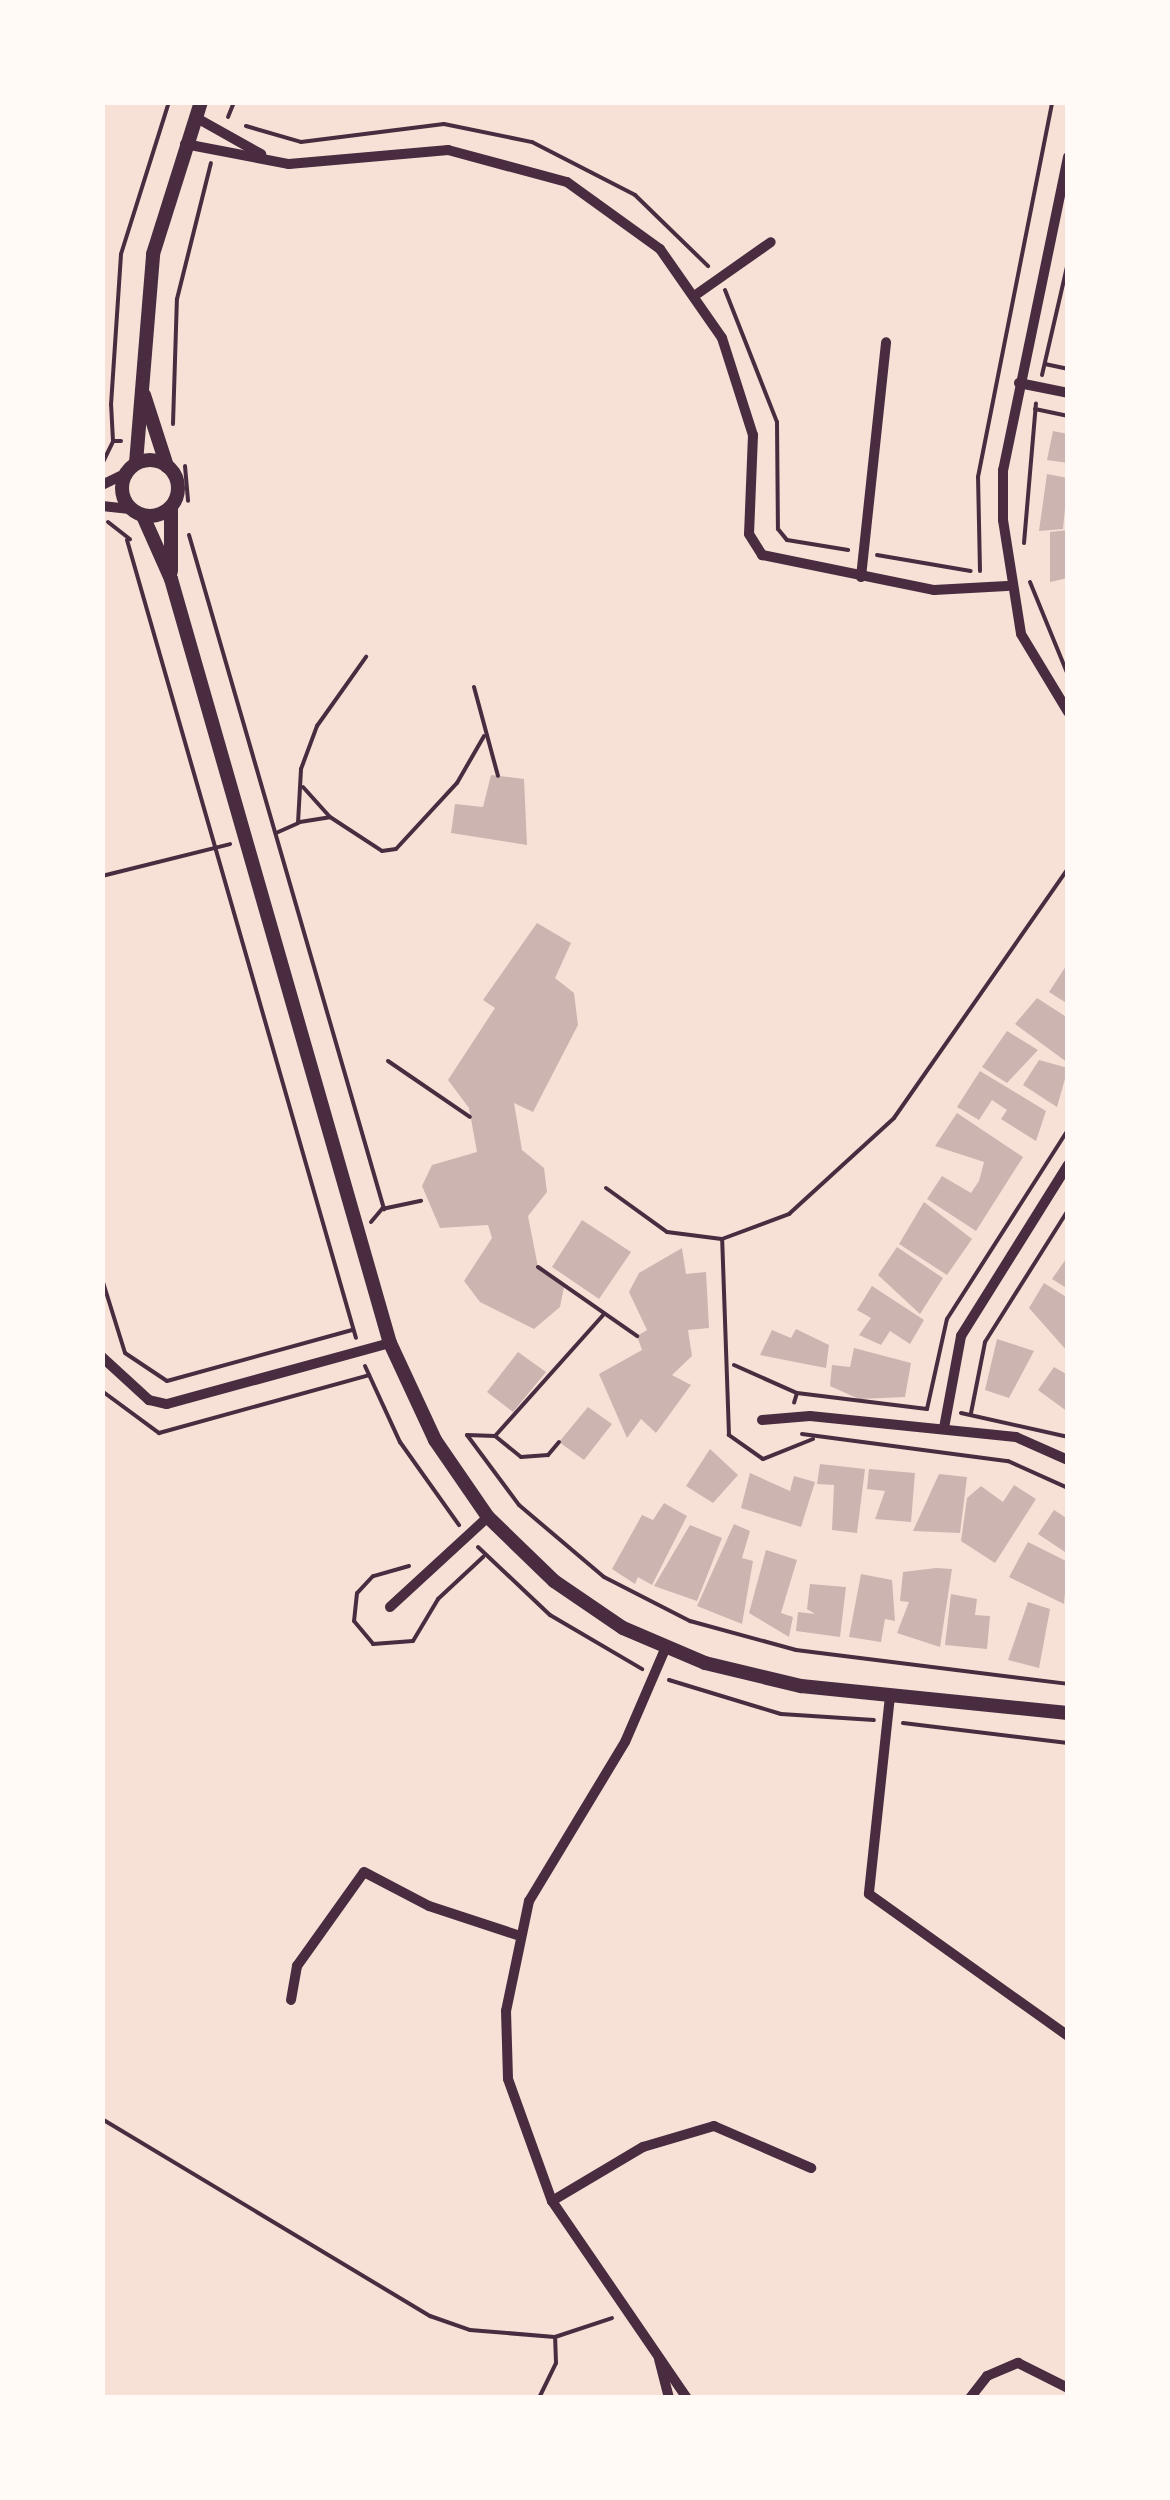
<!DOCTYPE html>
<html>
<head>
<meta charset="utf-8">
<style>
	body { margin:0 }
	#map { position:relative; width:1170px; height:2500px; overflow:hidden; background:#f7e1d7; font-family:"Public Sans",sans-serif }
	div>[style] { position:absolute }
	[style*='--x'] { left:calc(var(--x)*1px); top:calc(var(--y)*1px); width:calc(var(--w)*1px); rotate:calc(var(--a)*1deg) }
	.building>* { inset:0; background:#ccb4b1 }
	.path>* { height:4px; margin:-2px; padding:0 2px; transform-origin:2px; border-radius:2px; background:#4a2c40 }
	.minor>* { height:10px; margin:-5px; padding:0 5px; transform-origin:5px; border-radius:5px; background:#4a2c40 }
	.tertiary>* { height:14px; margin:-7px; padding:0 7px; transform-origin:7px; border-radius:7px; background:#4a2c40 }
	.tertiary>.ring { margin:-7px; padding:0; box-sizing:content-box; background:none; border:14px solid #4a2c40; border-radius:50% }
	span { translate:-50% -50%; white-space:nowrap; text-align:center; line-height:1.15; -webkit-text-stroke:9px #fffaf5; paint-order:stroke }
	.frame { position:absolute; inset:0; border:105px solid #fffaf5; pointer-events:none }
</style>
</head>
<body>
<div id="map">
	<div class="building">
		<i style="clip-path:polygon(1053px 431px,1068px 434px,1068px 463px,1047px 460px)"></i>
		<i style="clip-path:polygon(1047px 474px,1068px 478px,1063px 529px,1039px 531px)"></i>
		<i style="clip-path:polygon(1068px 530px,1068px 578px,1050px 582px,1050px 532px)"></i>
		<i style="clip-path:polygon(491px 775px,524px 779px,527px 845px,451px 833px,455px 804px,483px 807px)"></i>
		<i style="clip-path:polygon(537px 923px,571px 943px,555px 978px,574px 993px,578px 1025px,533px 1112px,514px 1103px,522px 1150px,544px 1168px,547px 1192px,528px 1216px,538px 1267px,564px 1287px,560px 1307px,534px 1329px,480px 1302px,464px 1281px,492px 1238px,488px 1225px,440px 1228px,422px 1186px,432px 1165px,477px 1152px,469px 1108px,448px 1080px,495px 1008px,483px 1000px)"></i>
		<i style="clip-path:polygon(1068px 963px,1068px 1004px,1049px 992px)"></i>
		<i style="clip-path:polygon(1037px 998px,1068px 1018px,1068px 1063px,1015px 1024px)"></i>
		<i style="clip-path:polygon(1007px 1031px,1038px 1050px,1007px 1083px,982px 1067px)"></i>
		<i style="clip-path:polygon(1039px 1060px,1068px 1068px,1057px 1107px,1023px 1085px)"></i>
		<i style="clip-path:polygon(980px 1071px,1046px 1111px,1036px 1141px,1001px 1119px,1007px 1110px,992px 1100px,979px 1120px,957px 1107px)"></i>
		<i style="clip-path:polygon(957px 1113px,1023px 1157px,976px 1231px,927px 1199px,942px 1176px,971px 1193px,979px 1181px,984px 1162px,935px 1146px)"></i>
		<i style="clip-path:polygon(924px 1202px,972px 1239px,947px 1275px,899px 1244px)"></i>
		<i style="clip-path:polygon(582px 1220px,631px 1252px,599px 1299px,552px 1267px)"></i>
		<i style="clip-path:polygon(897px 1247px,943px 1278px,920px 1314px,878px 1275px)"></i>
		<i style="clip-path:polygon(682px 1248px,686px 1274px,706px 1272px,709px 1328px,688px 1330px,692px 1356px,672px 1375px,691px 1385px,656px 1433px,641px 1419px,627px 1438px,599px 1374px,642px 1350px,637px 1336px,647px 1330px,629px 1292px,639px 1273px)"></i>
		<i style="clip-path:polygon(1068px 1256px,1068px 1289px,1052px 1279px)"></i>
		<i style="clip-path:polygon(1044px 1283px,1068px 1298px,1068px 1352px,1029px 1308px)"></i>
		<i style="clip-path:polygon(872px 1286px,924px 1320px,910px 1344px,890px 1331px,881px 1345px,859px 1335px,871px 1318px,857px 1310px)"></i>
		<i style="clip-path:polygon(796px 1329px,829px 1345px,826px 1368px,760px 1355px,772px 1330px,791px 1338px)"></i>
		<i style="clip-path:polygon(997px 1339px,1034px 1351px,1009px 1398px,985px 1390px)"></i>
		<i style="clip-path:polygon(854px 1348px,911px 1363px,905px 1397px,859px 1399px,830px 1386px,832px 1365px,850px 1367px)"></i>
		<i style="clip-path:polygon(518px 1352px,546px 1372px,513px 1412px,487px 1392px)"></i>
		<i style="clip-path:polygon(1054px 1367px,1068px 1375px,1068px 1412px,1038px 1390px)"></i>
		<i style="clip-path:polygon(588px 1407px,612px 1424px,584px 1460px,559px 1442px)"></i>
		<i style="clip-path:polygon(710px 1449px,738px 1475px,713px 1503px,686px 1486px)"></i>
		<i style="clip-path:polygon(820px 1464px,865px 1469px,857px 1533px,832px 1530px,834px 1485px,817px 1484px)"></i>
		<i style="clip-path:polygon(869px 1469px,915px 1473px,911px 1522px,875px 1519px,885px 1491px,867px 1489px)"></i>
		<i style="clip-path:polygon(750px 1473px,790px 1491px,794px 1476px,815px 1482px,801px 1527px,741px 1508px)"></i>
		<i style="clip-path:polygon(939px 1474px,967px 1477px,960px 1533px,913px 1531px)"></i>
		<i style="clip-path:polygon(1014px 1485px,1036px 1499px,995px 1563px,961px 1541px,967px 1498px,981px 1486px,1003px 1502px)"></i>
		<i style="clip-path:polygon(664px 1503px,687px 1516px,652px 1585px,638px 1577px,635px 1584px,612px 1569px,642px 1515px,653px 1520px)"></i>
		<i style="clip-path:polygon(1054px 1510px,1068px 1519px,1068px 1554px,1038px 1534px)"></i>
		<i style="clip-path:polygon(734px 1524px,750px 1531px,742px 1558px,753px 1561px,742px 1624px,697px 1606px)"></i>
		<i style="clip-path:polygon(690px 1525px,722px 1538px,697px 1601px,654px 1586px)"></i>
		<i style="clip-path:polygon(1028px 1542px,1068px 1562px,1064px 1604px,1009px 1577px)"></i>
		<i style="clip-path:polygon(766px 1550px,797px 1560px,781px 1613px,793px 1617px,789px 1637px,749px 1613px)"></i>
		<i style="clip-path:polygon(936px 1568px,952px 1569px,940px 1647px,897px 1633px,909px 1602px,900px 1601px,903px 1572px)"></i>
		<i style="clip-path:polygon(861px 1574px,892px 1580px,895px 1621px,885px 1619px,881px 1642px,849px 1637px)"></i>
		<i style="clip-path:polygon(810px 1584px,846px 1587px,840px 1637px,796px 1631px,798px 1612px,815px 1614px,807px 1609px)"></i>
		<i style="clip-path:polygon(951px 1594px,977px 1599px,975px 1615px,990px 1616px,987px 1649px,945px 1645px)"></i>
		<i style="clip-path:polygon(1028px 1602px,1050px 1609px,1039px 1668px,1008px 1660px)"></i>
	</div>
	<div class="path">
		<i style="--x:228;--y:117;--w:16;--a:-68"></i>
		<i style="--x:246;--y:126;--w:57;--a:16.2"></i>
		<i style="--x:301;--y:142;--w:144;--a:-7.2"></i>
		<i style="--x:444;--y:124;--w:90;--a:11.6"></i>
		<i style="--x:532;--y:142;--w:116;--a:27.2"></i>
		<i style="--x:635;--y:195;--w:102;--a:44.2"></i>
		<i style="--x:725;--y:290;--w:142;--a:68.5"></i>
		<i style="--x:777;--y:422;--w:107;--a:89.5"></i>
		<i style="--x:778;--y:529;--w:14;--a:51"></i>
		<i style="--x:787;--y:540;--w:62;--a:9.3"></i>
		<i style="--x:1045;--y:364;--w:24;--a:12"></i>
		<i style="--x:1042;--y:375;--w:116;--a:-77"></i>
		<i style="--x:1035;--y:409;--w:34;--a:12"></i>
		<i style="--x:173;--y:424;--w:125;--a:-88.2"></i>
		<i style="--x:177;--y:299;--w:140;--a:-76"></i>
		<i style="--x:121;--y:441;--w:8;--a:180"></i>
		<i style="--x:113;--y:441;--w:36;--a:-93"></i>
		<i style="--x:111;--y:405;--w:151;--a:-86.2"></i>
		<i style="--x:121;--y:254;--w:159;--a:-72.5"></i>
		<i style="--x:102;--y:464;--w:25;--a:-64"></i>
		<i style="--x:185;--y:466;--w:35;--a:85"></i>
		<i style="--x:108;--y:522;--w:28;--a:38"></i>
		<i style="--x:189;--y:535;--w:702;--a:73.86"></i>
		<i style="--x:127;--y:540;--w:830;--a:73.99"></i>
		<i style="--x:1024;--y:543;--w:140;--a:-85.1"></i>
		<i style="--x:877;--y:555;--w:95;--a:9.7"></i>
		<i style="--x:980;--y:571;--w:94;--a:-91.2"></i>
		<i style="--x:978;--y:477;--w:382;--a:-78.8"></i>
		<i style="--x:1030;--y:582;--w:100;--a:67.8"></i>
		<i style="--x:474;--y:687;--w:92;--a:74.9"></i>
		<i style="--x:303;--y:787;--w:40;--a:48"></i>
		<i style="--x:330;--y:817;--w:62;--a:33.2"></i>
		<i style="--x:382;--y:851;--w:14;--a:-8"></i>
		<i style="--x:396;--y:849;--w:90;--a:-47.3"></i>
		<i style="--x:457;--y:783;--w:54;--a:-60.1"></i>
		<i style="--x:300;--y:822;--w:30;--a:-9"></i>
		<i style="--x:276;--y:833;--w:24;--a:-24"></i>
		<i style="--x:298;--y:823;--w:54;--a:-86.8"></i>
		<i style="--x:301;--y:769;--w:46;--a:-69.6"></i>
		<i style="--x:317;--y:726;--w:85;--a:-54.6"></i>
		<i style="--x:102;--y:876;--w:132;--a:-14"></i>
		<i style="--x:388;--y:1061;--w:99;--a:34.3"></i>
		<i style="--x:606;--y:1188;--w:75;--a:35.8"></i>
		<i style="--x:667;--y:1232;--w:55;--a:7.3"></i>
		<i style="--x:371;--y:1222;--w:17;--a:-50"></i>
		<i style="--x:382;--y:1209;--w:40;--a:-12"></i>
		<i style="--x:538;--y:1267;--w:121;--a:34.9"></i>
		<i style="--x:102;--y:1279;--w:77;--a:72.7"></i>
		<i style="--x:125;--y:1353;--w:50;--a:33.7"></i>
		<i style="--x:167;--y:1381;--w:192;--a:-15.4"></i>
		<i style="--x:734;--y:1365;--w:69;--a:24"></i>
		<i style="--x:797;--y:1393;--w:10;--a:107"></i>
		<i style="--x:365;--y:1366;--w:84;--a:65.3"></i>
		<i style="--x:400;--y:1442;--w:102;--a:54.6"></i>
		<i style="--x:102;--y:1391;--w:71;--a:36.4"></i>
		<i style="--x:159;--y:1433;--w:218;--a:-15.4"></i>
		<i style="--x:797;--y:1393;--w:131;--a:7"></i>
		<i style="--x:927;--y:1409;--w:92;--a:-77.5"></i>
		<i style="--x:947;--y:1319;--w:224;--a:-57.4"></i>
		<i style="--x:961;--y:1413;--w:110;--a:12.6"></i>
		<i style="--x:971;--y:1413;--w:72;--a:-78.8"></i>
		<i style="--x:985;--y:1342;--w:156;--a:-57.8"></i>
		<i style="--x:802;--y:1434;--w:208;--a:7.5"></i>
		<i style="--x:1008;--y:1461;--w:66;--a:24.2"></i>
		<i style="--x:495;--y:1436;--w:28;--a:-178"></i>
		<i style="--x:467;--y:1435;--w:87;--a:53.4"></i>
		<i style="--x:519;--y:1505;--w:111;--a:40.3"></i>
		<i style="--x:604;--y:1577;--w:97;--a:27.1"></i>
		<i style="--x:690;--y:1621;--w:110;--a:15.3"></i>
		<i style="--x:796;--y:1650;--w:274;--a:7.1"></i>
		<i style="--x:813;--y:1439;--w:54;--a:158.2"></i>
		<i style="--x:763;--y:1459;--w:42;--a:-144.8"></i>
		<i style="--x:729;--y:1435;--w:196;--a:-92"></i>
		<i style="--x:722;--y:1239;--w:72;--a:-20.5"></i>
		<i style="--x:789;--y:1214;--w:142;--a:-42.4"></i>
		<i style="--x:894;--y:1118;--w:304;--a:-55.1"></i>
		<i style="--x:559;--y:1442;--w:17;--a:130"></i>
		<i style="--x:548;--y:1455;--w:27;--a:176"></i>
		<i style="--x:521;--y:1457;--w:33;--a:-141"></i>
		<i style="--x:495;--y:1436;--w:164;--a:-48.2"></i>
		<i style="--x:478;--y:1547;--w:99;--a:43.4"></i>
		<i style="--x:550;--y:1615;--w:107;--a:30.4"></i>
		<i style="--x:409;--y:1566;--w:37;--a:164"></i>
		<i style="--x:373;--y:1576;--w:23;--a:133"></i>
		<i style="--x:357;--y:1593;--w:28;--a:96"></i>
		<i style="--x:354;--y:1621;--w:30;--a:50"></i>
		<i style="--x:373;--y:1644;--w:40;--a:-4.3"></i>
		<i style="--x:413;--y:1641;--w:49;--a:-59.2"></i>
		<i style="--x:438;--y:1599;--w:62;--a:-43"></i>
		<i style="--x:669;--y:1680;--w:117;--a:16.9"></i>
		<i style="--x:781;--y:1714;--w:93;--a:3.7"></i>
		<i style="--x:903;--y:1723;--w:166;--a:6.9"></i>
		<i style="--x:102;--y:2119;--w:383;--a:31"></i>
		<i style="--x:430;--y:2316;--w:42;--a:19.3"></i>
		<i style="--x:470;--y:2330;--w:85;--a:4.7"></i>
		<i style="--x:555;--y:2337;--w:60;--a:-18.4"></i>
		<i style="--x:539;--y:2398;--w:39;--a:-64"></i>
		<i style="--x:556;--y:2363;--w:26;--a:-92"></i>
	</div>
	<div class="minor">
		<i style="--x:195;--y:117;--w:76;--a:29.3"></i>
		<i style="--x:185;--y:144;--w:106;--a:10.9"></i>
		<i style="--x:289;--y:164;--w:160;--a:-5"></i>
		<i style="--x:448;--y:150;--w:123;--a:15.1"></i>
		<i style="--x:567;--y:182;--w:115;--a:35.8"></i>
		<i style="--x:660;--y:249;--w:108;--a:55.1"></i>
		<i style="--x:722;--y:338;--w:102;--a:72.3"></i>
		<i style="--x:753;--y:435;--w:99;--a:92.3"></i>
		<i style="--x:749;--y:534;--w:25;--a:58"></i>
		<i style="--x:762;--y:555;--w:176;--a:11.5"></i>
		<i style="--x:934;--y:590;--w:73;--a:-3.1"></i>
		<i style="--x:1068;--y:157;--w:320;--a:101.7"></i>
		<i style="--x:1003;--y:470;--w:50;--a:90"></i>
		<i style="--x:1003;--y:520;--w:115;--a:81"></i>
		<i style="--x:1021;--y:634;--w:91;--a:58.9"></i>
		<i style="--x:697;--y:294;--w:90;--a:-35.1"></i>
		<i style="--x:1019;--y:383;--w:50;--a:11.5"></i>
		<i style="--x:102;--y:485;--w:25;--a:-26"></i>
		<i style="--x:102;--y:506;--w:28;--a:6"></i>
		<i style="--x:861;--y:577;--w:236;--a:-83.9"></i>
		<i style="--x:102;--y:1357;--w:64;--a:42.5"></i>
		<i style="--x:149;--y:1400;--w:18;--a:13"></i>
		<i style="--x:167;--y:1404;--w:231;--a:-15.3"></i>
		<i style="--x:762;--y:1420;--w:48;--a:-4.8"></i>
		<i style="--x:810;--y:1416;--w:207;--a:5.8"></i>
		<i style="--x:1016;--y:1437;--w:57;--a:23.9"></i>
		<i style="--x:944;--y:1428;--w:94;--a:-79.5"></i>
		<i style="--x:961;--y:1336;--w:202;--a:-58"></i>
		<i style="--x:390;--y:1607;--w:133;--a:-42.6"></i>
		<i style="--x:666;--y:1647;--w:103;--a:113.3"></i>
		<i style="--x:625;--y:1742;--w:186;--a:121.1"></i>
		<i style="--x:529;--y:1901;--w:112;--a:101.8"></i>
		<i style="--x:506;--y:2011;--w:68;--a:88.3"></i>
		<i style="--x:508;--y:2079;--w:130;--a:70.2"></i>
		<i style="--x:552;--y:2201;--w:239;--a:55.6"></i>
		<i style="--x:890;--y:1696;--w:199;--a:96.1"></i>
		<i style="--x:869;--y:1894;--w:244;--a:35.5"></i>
		<i style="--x:291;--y:2000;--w:35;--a:-80"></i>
		<i style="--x:297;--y:1966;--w:115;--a:-54.5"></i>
		<i style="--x:364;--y:1872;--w:73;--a:27.6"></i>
		<i style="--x:429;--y:1906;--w:96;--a:18.2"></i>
		<i style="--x:552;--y:2201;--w:106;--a:-30.7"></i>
		<i style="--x:643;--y:2147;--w:74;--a:-16.5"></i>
		<i style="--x:714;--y:2126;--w:106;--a:23.4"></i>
		<i style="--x:659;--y:2359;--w:40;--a:75.6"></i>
		<i style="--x:970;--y:2398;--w:28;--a:-52"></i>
		<i style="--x:987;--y:2376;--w:34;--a:-23"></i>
		<i style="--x:1018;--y:2363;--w:56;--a:26.6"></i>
	</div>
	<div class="tertiary">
		<i style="--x:144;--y:395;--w:75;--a:72.1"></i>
		<i class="ring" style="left:122px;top:460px;width:42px;height:42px"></i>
		<i style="--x:136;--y:463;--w:210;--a:-85.3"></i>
		<i style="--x:153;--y:254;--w:159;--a:-72.5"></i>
		<i style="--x:171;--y:507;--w:64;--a:90"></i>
		<i style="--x:143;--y:516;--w:69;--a:66"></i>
		<i style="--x:171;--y:579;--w:795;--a:74.01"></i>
		<i style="--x:390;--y:1343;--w:107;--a:65.1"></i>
		<i style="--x:435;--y:1440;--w:93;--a:55.5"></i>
		<i style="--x:488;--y:1517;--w:92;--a:44.1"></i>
		<i style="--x:554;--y:1581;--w:83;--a:34.3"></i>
		<i style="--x:623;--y:1628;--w:89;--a:23.1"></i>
		<i style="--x:705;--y:1663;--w:99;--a:13.5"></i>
		<i style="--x:801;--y:1686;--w:268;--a:5.8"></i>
	</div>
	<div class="frame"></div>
</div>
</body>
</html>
